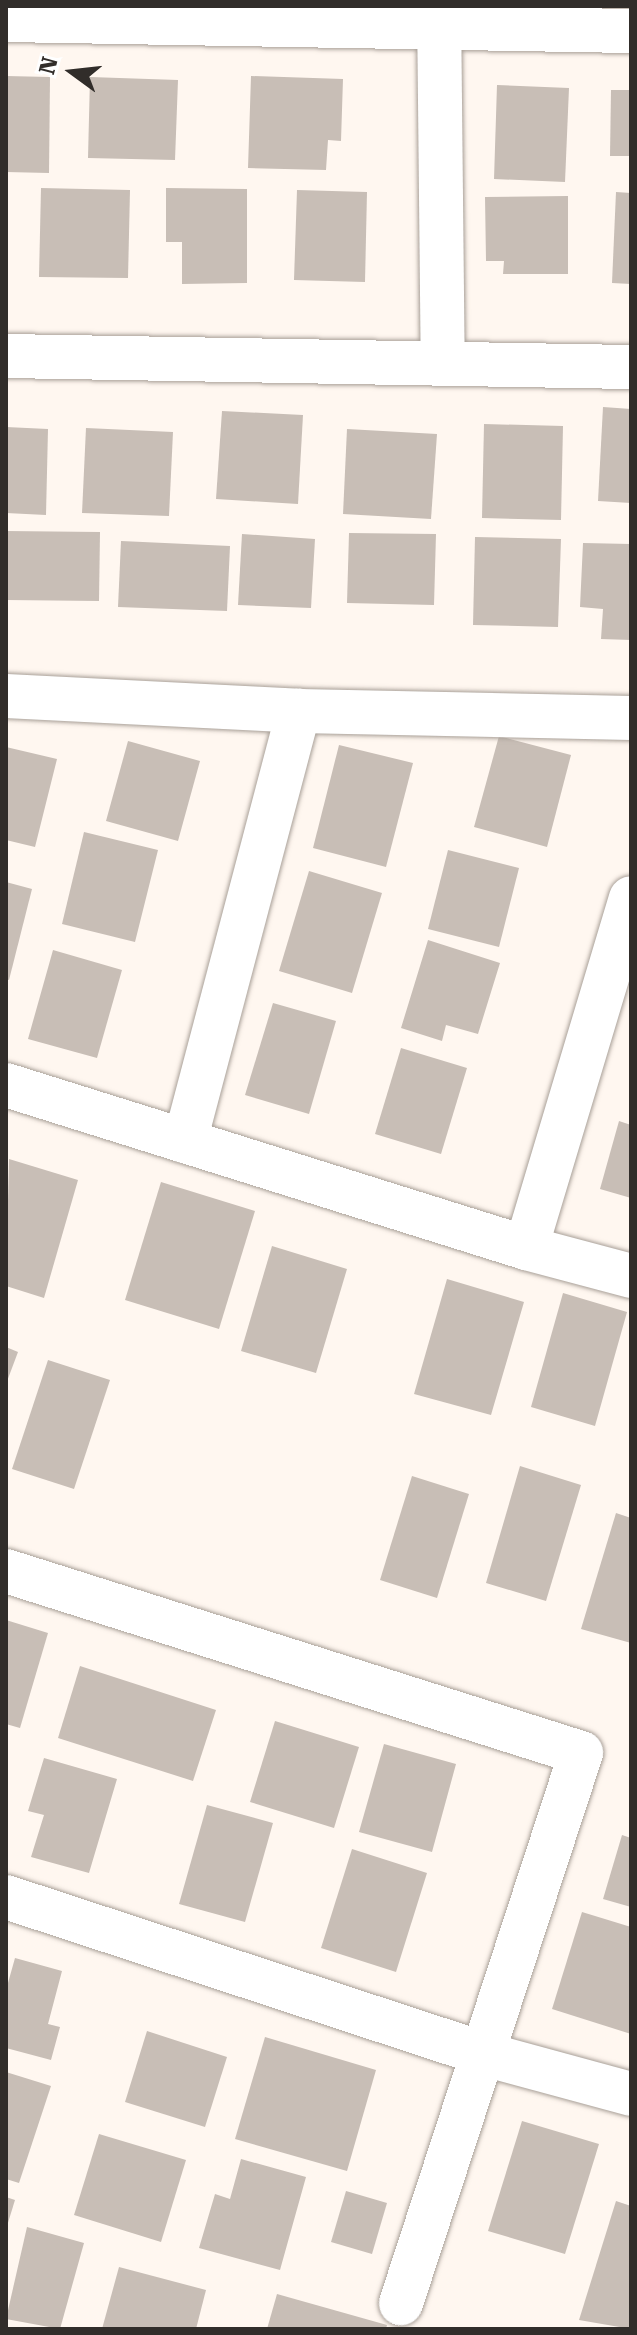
<!DOCTYPE html>
<html>
<head>
<meta charset="utf-8">
<style>
	body { margin:0 }
	#map { position:relative; width:637px; height:2335px; overflow:hidden; background:#fff7f0; font-family:"Roboto Serif",serif }
	div>[style] { position:absolute }
	[style*='--x'] { left:calc(var(--x)*1px); top:calc(var(--y)*1px); width:calc(var(--w)*1px); rotate:calc(var(--a)*1deg) }
	.building>* { inset:0; background:#c8beb6 }
	.roads { filter:drop-shadow(0 0 2px #a9a098) drop-shadow(0 0 2px #a9a098) }
	.minor>* { height:44px; margin:-22px; padding:0 22px; transform-origin:22px; border-radius:22px; background:#fff }
	span { translate:-50% -50%; white-space:nowrap; text-align:center; line-height:1.15; -webkit-text-stroke:8px #fff; paint-order:stroke }
	.frame { position:absolute; inset:0; border:8px solid #312d2a; pointer-events:none }
	.north { position:absolute; left:32px; top:32px; width:80px; height:80px; -webkit-text-stroke:6px #fff; paint-order:stroke; rotate:285deg; font-size:22px; font-weight:700; line-height:32px; text-align:center; color:#312d2a }
	.north::after { content:''; display:block; margin:auto; width:28px; height:36px; background:#312d2a; clip-path:polygon(50% 0,100% 100%,50% 72%,0 100%) }
</style>
</head>
<body>
<div id="map">
	<div class="building">
		<i style="clip-path:polygon(6px 76px,50px 77px,49px 173px,6px 172px)"></i>
		<i style="clip-path:polygon(251px 76px,343px 79px,341px 141px,328px 140px,326px 170px,248px 168px)"></i>
		<i style="clip-path:polygon(90px 77px,178px 80px,175px 160px,88px 158px)"></i>
		<i style="clip-path:polygon(497px 85px,569px 88px,565px 182px,494px 179px)"></i>
		<i style="clip-path:polygon(611px 90px,631px 90px,631px 156px,610px 156px)"></i>
		<i style="clip-path:polygon(41px 188px,130px 190px,128px 278px,39px 277px)"></i>
		<i style="clip-path:polygon(166px 188px,247px 189px,247px 283px,182px 284px,182px 242px,166px 242px)"></i>
		<i style="clip-path:polygon(297px 190px,367px 192px,365px 282px,294px 280px)"></i>
		<i style="clip-path:polygon(616px 192px,631px 193px,631px 284px,612px 283px)"></i>
		<i style="clip-path:polygon(568px 196px,568px 274px,503px 274px,504px 261px,486px 261px,485px 197px)"></i>
		<i style="clip-path:polygon(603px 407px,631px 409px,631px 503px,598px 501px)"></i>
		<i style="clip-path:polygon(222px 411px,303px 415px,298px 504px,216px 499px)"></i>
		<i style="clip-path:polygon(484px 424px,563px 426px,561px 520px,482px 518px)"></i>
		<i style="clip-path:polygon(6px 427px,48px 429px,46px 515px,6px 513px)"></i>
		<i style="clip-path:polygon(86px 428px,173px 432px,169px 516px,82px 513px)"></i>
		<i style="clip-path:polygon(347px 429px,437px 434px,431px 519px,343px 514px)"></i>
		<i style="clip-path:polygon(6px 531px,100px 532px,99px 601px,6px 600px)"></i>
		<i style="clip-path:polygon(349px 533px,436px 534px,434px 605px,347px 603px)"></i>
		<i style="clip-path:polygon(242px 534px,315px 539px,311px 608px,238px 605px)"></i>
		<i style="clip-path:polygon(475px 537px,561px 539px,558px 627px,473px 625px)"></i>
		<i style="clip-path:polygon(121px 541px,230px 546px,227px 611px,118px 607px)"></i>
		<i style="clip-path:polygon(583px 543px,631px 544px,631px 640px,601px 639px,603px 609px,580px 607px)"></i>
		<i style="clip-path:polygon(499px 736px,571px 755px,547px 847px,474px 827px)"></i>
		<i style="clip-path:polygon(128px 741px,200px 761px,178px 841px,106px 821px)"></i>
		<i style="clip-path:polygon(339px 745px,413px 763px,386px 867px,313px 848px)"></i>
		<i style="clip-path:polygon(6px 747px,57px 759px,35px 847px,6px 840px)"></i>
		<i style="clip-path:polygon(84px 832px,158px 850px,135px 942px,62px 924px)"></i>
		<i style="clip-path:polygon(448px 850px,519px 868px,499px 947px,428px 929px)"></i>
		<i style="clip-path:polygon(309px 871px,382px 893px,352px 993px,279px 971px)"></i>
		<i style="clip-path:polygon(6px 882px,32px 889px,9px 980px,6px 979px)"></i>
		<i style="clip-path:polygon(428px 940px,500px 963px,478px 1034px,446px 1025px,442px 1041px,401px 1028px)"></i>
		<i style="clip-path:polygon(53px 950px,122px 970px,97px 1058px,28px 1039px)"></i>
		<i style="clip-path:polygon(273px 1003px,336px 1021px,309px 1114px,245px 1095px)"></i>
		<i style="clip-path:polygon(401px 1048px,467px 1068px,441px 1154px,375px 1134px)"></i>
		<i style="clip-path:polygon(619px 1121px,631px 1125px,631px 1198px,600px 1189px)"></i>
		<i style="clip-path:polygon(9px 1159px,78px 1180px,44px 1298px,6px 1286px)"></i>
		<i style="clip-path:polygon(161px 1182px,255px 1211px,219px 1329px,125px 1300px)"></i>
		<i style="clip-path:polygon(272px 1246px,347px 1269px,316px 1373px,241px 1351px)"></i>
		<i style="clip-path:polygon(447px 1279px,524px 1302px,491px 1415px,414px 1394px)"></i>
		<i style="clip-path:polygon(563px 1293px,627px 1312px,595px 1426px,531px 1407px)"></i>
		<i style="clip-path:polygon(6px 1347px,18px 1352px,6px 1384px)"></i>
		<i style="clip-path:polygon(48px 1360px,110px 1380px,74px 1489px,12px 1469px)"></i>
		<i style="clip-path:polygon(520px 1466px,581px 1485px,546px 1601px,486px 1583px)"></i>
		<i style="clip-path:polygon(412px 1476px,469px 1494px,437px 1598px,380px 1580px)"></i>
		<i style="clip-path:polygon(616px 1513px,631px 1518px,631px 1643px,581px 1629px)"></i>
		<i style="clip-path:polygon(6px 1620px,48px 1633px,20px 1728px,6px 1724px)"></i>
		<i style="clip-path:polygon(80px 1666px,216px 1710px,193px 1781px,58px 1738px)"></i>
		<i style="clip-path:polygon(275px 1721px,359px 1747px,334px 1828px,250px 1802px)"></i>
		<i style="clip-path:polygon(384px 1744px,456px 1764px,432px 1852px,359px 1832px)"></i>
		<i style="clip-path:polygon(44px 1758px,117px 1779px,89px 1873px,31px 1857px,44px 1815px,28px 1811px)"></i>
		<i style="clip-path:polygon(207px 1805px,273px 1823px,245px 1922px,179px 1904px)"></i>
		<i style="clip-path:polygon(622px 1835px,631px 1838px,631px 1907px,603px 1899px)"></i>
		<i style="clip-path:polygon(352px 1849px,427px 1873px,396px 1972px,321px 1948px)"></i>
		<i style="clip-path:polygon(582px 1912px,631px 1927px,631px 2034px,552px 2009px)"></i>
		<i style="clip-path:polygon(15px 1958px,62px 1971px,48px 2024px,60px 2027px,51px 2060px,6px 2048px,6px 1990px)"></i>
		<i style="clip-path:polygon(147px 2031px,227px 2057px,205px 2127px,125px 2102px)"></i>
		<i style="clip-path:polygon(265px 2037px,376px 2070px,347px 2171px,235px 2139px)"></i>
		<i style="clip-path:polygon(6px 2072px,51px 2086px,19px 2183px,6px 2179px)"></i>
		<i style="clip-path:polygon(522px 2121px,599px 2144px,565px 2254px,488px 2231px)"></i>
		<i style="clip-path:polygon(99px 2134px,186px 2160px,161px 2242px,74px 2215px)"></i>
		<i style="clip-path:polygon(241px 2159px,306px 2177px,280px 2270px,199px 2248px,215px 2194px,230px 2199px)"></i>
		<i style="clip-path:polygon(346px 2191px,387px 2203px,372px 2254px,331px 2242px)"></i>
		<i style="clip-path:polygon(6px 2197px,15px 2200px,7px 2226px,6px 2226px)"></i>
		<i style="clip-path:polygon(616px 2201px,631px 2206px,631px 2329px,579px 2320px)"></i>
		<i style="clip-path:polygon(27px 2227px,84px 2243px,60px 2329px,6px 2319px)"></i>
		<i style="clip-path:polygon(119px 2267px,206px 2290px,196px 2329px,102px 2329px)"></i>
		<i style="clip-path:polygon(277px 2294px,387px 2325px,386px 2329px,267px 2329px)"></i>
	</div>
	<div class="roads">
		<div class="minor">
			<i style="--x:439;--y:6;--w:357;--a:89.4"></i>
			<i style="--x:6;--y:20;--w:625;--a:1.01"></i>
			<i style="--x:6;--y:356;--w:625;--a:1.01"></i>
			<i style="--x:6;--y:696;--w:293;--a:2.9"></i>
			<i style="--x:299;--y:711;--w:332;--a:1.2"></i>
			<i style="--x:6;--y:1085;--w:545;--a:17.4"></i>
			<i style="--x:526;--y:1248;--w:109;--a:14.9"></i>
			<i style="--x:185;--y:1141;--w:445;--a:-75.2"></i>
			<i style="--x:526;--y:1248;--w:365;--a:-73.3"></i>
			<i style="--x:6;--y:1571;--w:603;--a:17.56"></i>
			<i style="--x:581;--y:1753;--w:579;--a:108.12"></i>
			<i style="--x:6;--y:1897;--w:503;--a:18.18"></i>
			<i style="--x:484;--y:2054;--w:152;--a:15.2"></i>
		</div>
	</div>
	<div class="frame"></div>
	<div class="north">N</div>
</div>
</body>
</html>
